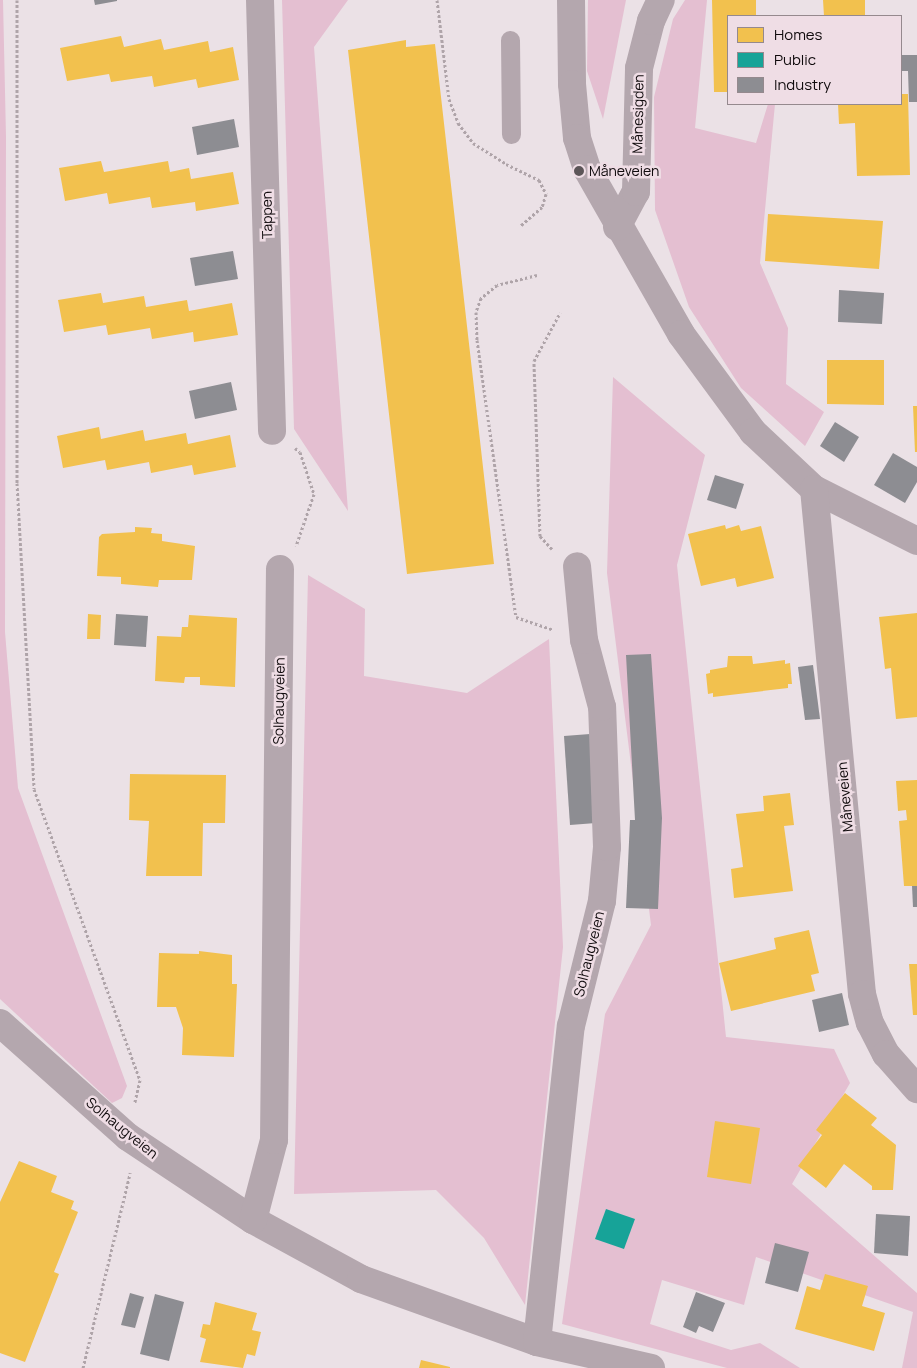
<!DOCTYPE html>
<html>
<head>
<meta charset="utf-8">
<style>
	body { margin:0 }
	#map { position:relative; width:917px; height:1368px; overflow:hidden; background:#ebe1e6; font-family:Manrope,sans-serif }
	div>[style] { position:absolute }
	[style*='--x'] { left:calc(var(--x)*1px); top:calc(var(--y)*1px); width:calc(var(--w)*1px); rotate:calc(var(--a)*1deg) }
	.green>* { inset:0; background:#e4bfd1 }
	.homes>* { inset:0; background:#f2c14e }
	.public>* { inset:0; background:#17a398 }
	.industry>* { inset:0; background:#8d8d92 }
	.path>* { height:3px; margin-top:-1.5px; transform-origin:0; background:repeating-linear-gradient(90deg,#afa4a9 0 2.5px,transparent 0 5px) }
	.lane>* { height:19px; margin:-9.5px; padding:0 9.5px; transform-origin:9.5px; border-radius:9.5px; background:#b4a7ae }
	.street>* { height:28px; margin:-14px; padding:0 14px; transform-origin:14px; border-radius:14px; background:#b4a7ae }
	.dots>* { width:14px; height:14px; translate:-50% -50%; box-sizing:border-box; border:2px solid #efdde5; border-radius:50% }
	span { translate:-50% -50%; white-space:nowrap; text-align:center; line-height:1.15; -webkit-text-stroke:5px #efdde5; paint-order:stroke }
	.street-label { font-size:14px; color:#0f0a0c }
	.poi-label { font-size:14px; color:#0f0a0c }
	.left { translate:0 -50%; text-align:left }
	.legend { position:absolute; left:727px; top:15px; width:175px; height:90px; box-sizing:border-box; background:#efdde5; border:1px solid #95898e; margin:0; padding:6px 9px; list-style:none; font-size:15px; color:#0f0a0c }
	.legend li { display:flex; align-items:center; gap:10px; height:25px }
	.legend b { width:25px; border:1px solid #95898e }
</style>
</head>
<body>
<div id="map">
	<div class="green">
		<i style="clip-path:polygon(0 0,3px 0,6px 137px,5px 632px,18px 788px,127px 1086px,122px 1098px,112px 1103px,0 999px)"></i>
		<i style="clip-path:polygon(282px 0,348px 0,314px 47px,348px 511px,294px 429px)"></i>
		<i style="clip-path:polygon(588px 0,626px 0,603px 119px,587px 71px)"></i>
		<i style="clip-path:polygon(685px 0,707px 0,695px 128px,756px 143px,768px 104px,775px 104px,760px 263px,788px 328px,786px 384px,824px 412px,805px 446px,741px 388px,689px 307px,655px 210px,654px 97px,673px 19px)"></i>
		<i style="clip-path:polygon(613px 377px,705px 455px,677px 565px,726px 1037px,834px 1049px,850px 1083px,792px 1184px,917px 1293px,917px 1368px,902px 1368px,913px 1312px,756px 1257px,744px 1305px,662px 1280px,650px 1324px,731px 1350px,760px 1343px,800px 1368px,727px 1368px,562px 1324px,605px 1014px,651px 925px,607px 573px)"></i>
		<i style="clip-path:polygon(308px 575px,365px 609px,364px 676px,467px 693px,549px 639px,563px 947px,525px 1305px,484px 1238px,436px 1190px,294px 1194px)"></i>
	</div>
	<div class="homes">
		<i style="clip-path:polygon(712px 0,756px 0,756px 16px,728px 16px,728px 92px,714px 92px)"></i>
		<i style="clip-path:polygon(823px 0,865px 0,865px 16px,824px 16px)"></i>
		<i style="clip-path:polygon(121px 36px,124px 47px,161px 39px,164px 50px,208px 41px,210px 52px,233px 47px,239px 80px,198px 88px,196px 79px,154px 87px,152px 76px,111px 82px,109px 74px,67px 81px,60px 48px)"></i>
		<i style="clip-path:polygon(406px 40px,406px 47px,435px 44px,494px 564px,407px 574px,348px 50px)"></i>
		<i style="clip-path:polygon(901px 94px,908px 94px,910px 175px,857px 176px,855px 123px,839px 124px,838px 104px,901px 104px)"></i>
		<i style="clip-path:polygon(101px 161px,104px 172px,168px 161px,170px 172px,189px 168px,191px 179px,233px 172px,239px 204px,196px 211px,195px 202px,152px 208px,150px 197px,109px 204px,107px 193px,65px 201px,59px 168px)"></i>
		<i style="clip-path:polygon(768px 214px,883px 221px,879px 269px,765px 261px)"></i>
		<i style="clip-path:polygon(101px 293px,103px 303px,144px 296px,146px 307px,187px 300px,189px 311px,232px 303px,238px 335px,194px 342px,193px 332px,152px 339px,150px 328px,108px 335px,106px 325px,64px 332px,58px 300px)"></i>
		<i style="clip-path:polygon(827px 360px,884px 360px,884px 405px,827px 404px)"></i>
		<i style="clip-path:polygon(913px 406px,917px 406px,917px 452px,915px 452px)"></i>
		<i style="clip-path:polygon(99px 427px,101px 439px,143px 430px,145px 441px,186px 433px,188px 444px,230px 435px,236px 467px,194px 475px,192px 465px,151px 473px,149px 462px,107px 470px,105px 460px,63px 468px,57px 436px)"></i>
		<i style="clip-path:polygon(725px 525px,726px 529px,739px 525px,741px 531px,761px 526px,774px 578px,737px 587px,735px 578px,701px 586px,688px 534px)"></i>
		<i style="clip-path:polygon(135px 527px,152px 528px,151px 533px,162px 534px,162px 541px,195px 546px,192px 580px,159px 580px,158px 587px,121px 584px,121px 577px,97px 576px,99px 537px,102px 534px,135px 532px)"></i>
		<i style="clip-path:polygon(917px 613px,917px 717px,896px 719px,891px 668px,885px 669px,879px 617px)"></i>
		<i style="clip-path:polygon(88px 614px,101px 615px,100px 639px,87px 639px)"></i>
		<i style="clip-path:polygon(189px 615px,237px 618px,235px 687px,200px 685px,200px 677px,185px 677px,184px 683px,155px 681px,157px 636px,181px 637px,182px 627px,188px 627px)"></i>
		<i style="clip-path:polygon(728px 656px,752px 656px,753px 664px,785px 660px,785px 664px,790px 663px,792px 684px,788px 684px,788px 688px,713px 697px,713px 693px,708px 694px,706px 674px,710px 673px,710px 670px,727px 667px)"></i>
		<i style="clip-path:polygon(130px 774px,226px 775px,225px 823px,203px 823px,202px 876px,146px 876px,149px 821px,129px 820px)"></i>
		<i style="clip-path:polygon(917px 780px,917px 886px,904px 886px,899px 821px,907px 820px,906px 810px,898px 811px,896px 781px)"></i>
		<i style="clip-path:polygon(790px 793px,794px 825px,784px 826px,793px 891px,734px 898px,731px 869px,743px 867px,736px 814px,764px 811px,763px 796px)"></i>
		<i style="clip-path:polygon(809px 930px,819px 973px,811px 975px,815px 991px,731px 1011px,719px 963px,776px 949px,774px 938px)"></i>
		<i style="clip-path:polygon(199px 951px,232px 955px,232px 984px,237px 984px,234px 1057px,182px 1055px,183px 1028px,176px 1007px,157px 1007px,159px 953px,199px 954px)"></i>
		<i style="clip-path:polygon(909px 964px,917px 964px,917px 1015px,913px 1015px)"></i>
		<i style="clip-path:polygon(845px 1093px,877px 1118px,871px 1125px,896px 1145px,893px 1190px,872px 1190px,872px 1186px,844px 1164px,826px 1188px,798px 1166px,822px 1135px,816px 1130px)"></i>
		<i style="clip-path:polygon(715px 1121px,760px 1128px,751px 1184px,707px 1177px)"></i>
		<i style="clip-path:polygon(19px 1161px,57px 1176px,51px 1192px,74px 1201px,71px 1209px,78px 1212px,54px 1272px,59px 1274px,25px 1362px,0 1353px,0 1202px)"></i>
		<i style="clip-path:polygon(825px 1274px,868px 1286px,862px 1306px,885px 1313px,874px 1351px,795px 1329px,807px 1286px,820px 1290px)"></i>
		<i style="clip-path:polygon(215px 1302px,257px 1313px,252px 1330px,261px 1332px,255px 1356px,247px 1354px,243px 1368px,200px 1362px,206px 1339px,200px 1337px,203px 1324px,210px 1325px)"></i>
		<i style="clip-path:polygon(421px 1360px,450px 1367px,450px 1368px,419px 1368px)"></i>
	</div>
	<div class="public">
		<i style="clip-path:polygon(606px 1209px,635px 1219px,624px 1249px,595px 1239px)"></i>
	</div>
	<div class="industry">
		<i style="clip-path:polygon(94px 0,117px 0,117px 1px,95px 5px)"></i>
		<i style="clip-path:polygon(902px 55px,917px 55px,917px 102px,909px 102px,908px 71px,902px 71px)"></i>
		<i style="clip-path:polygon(234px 119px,239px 147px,197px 155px,192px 127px)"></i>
		<i style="clip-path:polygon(233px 251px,238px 279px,195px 286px,190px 258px)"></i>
		<i style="clip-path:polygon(839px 290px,884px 293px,882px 324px,838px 322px)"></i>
		<i style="clip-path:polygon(231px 382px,237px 410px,195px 419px,189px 391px)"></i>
		<i style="clip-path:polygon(835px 422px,859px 437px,844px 462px,820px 446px)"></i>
		<i style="clip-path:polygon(893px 453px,917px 467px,917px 482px,905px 503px,874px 485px)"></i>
		<i style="clip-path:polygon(715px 475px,744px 484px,736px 509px,707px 500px)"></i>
		<i style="clip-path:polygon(116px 614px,148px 616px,146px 647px,114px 645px)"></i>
		<i style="clip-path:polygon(651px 654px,662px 818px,658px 909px,626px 908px,630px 820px,635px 820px,626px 655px)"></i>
		<i style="clip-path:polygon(813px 665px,820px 719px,805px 720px,798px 667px)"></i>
		<i style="clip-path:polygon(590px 734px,596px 823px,570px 825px,564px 736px)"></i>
		<i style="clip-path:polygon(912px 886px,917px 886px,917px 907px,913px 907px)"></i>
		<i style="clip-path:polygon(842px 993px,849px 1025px,819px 1032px,812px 1000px)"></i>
		<i style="clip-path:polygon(876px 1214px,910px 1216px,908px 1256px,874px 1253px)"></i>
		<i style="clip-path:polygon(775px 1243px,809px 1252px,798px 1292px,765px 1283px)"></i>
		<i style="clip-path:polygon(696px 1292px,725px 1303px,713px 1332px,699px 1326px,696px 1333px,683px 1327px)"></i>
		<i style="clip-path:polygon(130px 1293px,144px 1297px,135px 1328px,121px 1325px)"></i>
		<i style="clip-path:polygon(155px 1294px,184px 1302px,169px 1361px,140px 1354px)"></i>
	</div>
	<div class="path">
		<i style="--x:17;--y:0;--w:483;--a:90"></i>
		<i style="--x:17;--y:483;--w:306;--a:86.8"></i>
		<i style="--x:34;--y:789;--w:310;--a:70"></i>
		<i style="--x:140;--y:1080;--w:23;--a:103"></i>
		<i style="--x:437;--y:0;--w:100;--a:83.1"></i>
		<i style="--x:449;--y:99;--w:26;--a:69"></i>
		<i style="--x:458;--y:123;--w:25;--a:53"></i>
		<i style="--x:473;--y:143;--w:39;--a:32"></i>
		<i style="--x:506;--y:164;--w:37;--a:26"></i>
		<i style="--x:539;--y:180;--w:16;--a:63"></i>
		<i style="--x:546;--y:194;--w:14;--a:107"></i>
		<i style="--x:542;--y:207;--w:29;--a:139"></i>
		<i style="--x:537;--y:275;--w:41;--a:166"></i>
		<i style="--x:497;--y:285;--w:21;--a:141"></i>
		<i style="--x:481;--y:298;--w:15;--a:110"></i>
		<i style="--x:476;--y:312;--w:28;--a:88"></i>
		<i style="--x:477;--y:340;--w:280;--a:82"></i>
		<i style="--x:516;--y:617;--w:39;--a:19"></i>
		<i style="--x:295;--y:448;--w:6;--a:39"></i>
		<i style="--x:300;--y:452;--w:44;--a:71.6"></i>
		<i style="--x:314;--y:494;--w:55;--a:109.1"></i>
		<i style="--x:552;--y:549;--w:18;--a:-133"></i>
		<i style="--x:540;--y:536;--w:175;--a:-92"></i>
		<i style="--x:534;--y:361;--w:55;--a:-61.6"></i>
		<i style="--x:83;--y:1368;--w:201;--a:-76.4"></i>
	</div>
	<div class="lane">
		<i style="--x:510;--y:40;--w:94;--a:89.4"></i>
	</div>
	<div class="street">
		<i style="--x:260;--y:0;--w:431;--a:88.4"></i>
		<i style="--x:571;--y:0;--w:84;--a:89.3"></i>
		<i style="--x:572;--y:84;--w:54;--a:84.7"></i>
		<i style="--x:577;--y:138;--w:33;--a:72"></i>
		<i style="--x:587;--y:169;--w:190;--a:60.3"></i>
		<i style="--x:681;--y:334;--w:122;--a:53.7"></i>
		<i style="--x:753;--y:432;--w:83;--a:43.1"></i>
		<i style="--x:814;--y:489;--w:115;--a:26.8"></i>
		<i style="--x:617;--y:227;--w:40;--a:-62"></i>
		<i style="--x:636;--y:192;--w:124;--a:-88.6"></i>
		<i style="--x:639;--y:68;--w:49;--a:-75.7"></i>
		<i style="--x:651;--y:21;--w:23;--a:-65"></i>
		<i style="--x:814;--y:489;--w:507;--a:84.57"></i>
		<i style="--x:862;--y:994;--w:30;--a:75"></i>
		<i style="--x:870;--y:1023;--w:35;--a:63"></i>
		<i style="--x:886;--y:1054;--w:47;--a:48.5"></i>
		<i style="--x:0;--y:1023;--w:171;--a:41.7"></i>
		<i style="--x:128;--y:1137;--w:150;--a:33.6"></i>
		<i style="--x:253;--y:1220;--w:123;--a:28.6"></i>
		<i style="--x:361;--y:1279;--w:187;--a:19.7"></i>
		<i style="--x:537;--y:1342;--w:117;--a:12.8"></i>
		<i style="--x:253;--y:1220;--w:83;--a:-75.3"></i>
		<i style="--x:274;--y:1140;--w:571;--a:-89.4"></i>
		<i style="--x:537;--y:1342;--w:318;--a:-83.9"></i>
		<i style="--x:571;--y:1026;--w:129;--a:-76.1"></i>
		<i style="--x:602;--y:901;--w:54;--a:-84.7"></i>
		<i style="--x:607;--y:847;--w:140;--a:-92"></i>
		<i style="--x:602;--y:707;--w:69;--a:-105"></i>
		<i style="--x:584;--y:640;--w:74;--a:-95.4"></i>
	</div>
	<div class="dots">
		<i style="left:579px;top:171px;background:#5c5558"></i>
	</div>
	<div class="street-label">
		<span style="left:638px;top:114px;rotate:-89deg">Månesigden</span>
		<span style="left:267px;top:215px;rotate:-91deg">Tappen</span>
		<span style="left:279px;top:701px;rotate:-89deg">Solhaugveien</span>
		<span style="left:845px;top:797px;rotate:-95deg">Måneveien</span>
		<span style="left:589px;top:954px;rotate:-76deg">Solhaugveien</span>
		<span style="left:122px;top:1128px;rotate:39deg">Solhaugveien</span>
	</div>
	<div class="poi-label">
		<span class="left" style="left:589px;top:171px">Måneveien</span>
	</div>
	<ul class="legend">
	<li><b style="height:14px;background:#f2c14e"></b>Homes</li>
	<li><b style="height:14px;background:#17a398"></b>Public</li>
	<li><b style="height:14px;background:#8d8d92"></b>Industry</li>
	</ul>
</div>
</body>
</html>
